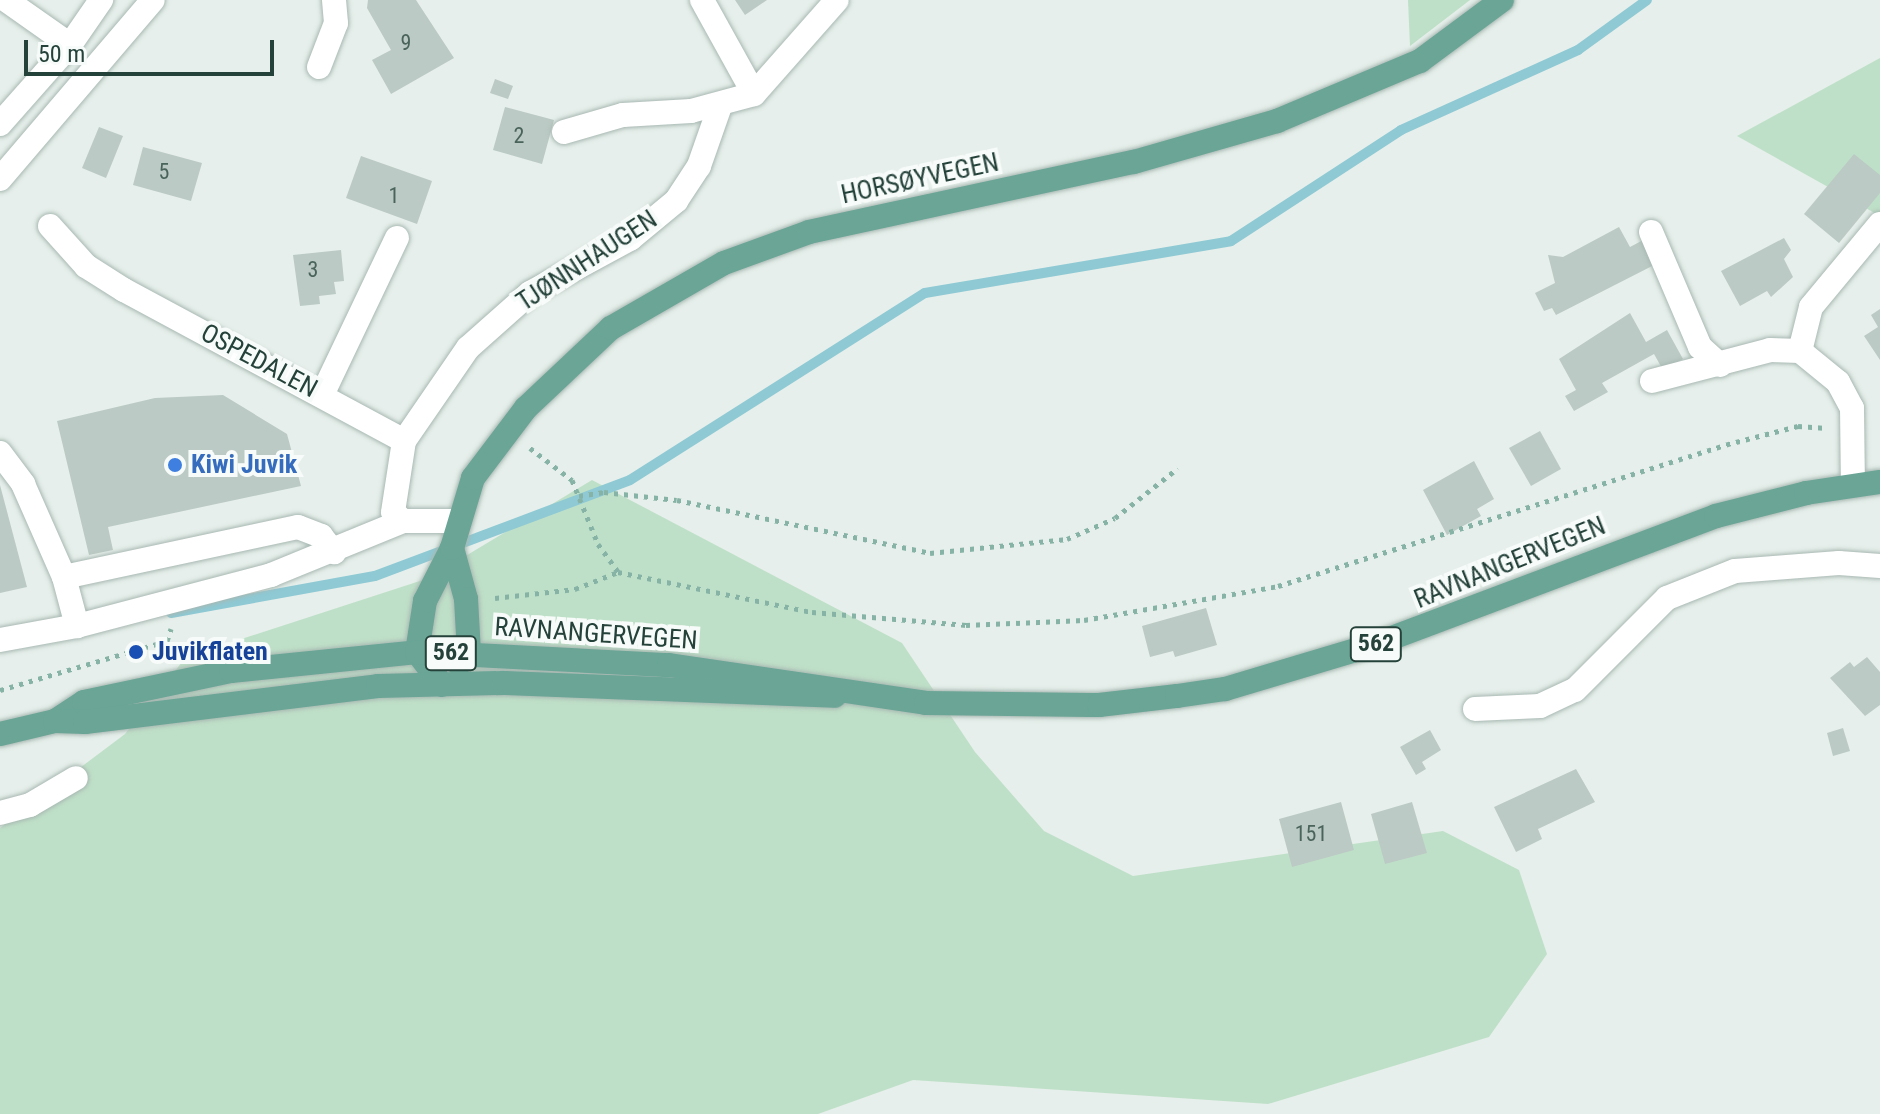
<!DOCTYPE html>
<html>
<head>
<meta charset="utf-8">
<style>
	body { margin:0 }
	#map { position:relative; width:1880px; height:1114px; overflow:hidden; background:#e6efeb; font-family:"Roboto Condensed",sans-serif }
	div>[style] { position:absolute }
	[style*='--x'] { left:calc(var(--x)*1px); top:calc(var(--y)*1px); width:calc(var(--w)*1px); rotate:calc(var(--a)*1deg) }
	.green>* { inset:0; background:#bfe0c8 }
	.stream>* { height:10px; margin:-5px; padding:0 5px; transform-origin:5px; border-radius:5px; background:#8ec9d4 }
	.building>* { inset:0; background:#bbcac4 }
	.path>* { height:5px; margin-top:-2.5px; transform-origin:0; background:repeating-linear-gradient(90deg,#86b3a5 0 4px,transparent 0 10px) }
	.roads { filter:drop-shadow(0 0 2px #a8b8b2) drop-shadow(0 0 2px #a8b8b2) }
	.minor>* { height:24px; margin:-12px; padding:0 12px; transform-origin:12px; border-radius:12px; background:#fff }
	.major>* { height:24px; margin:-12px; padding:0 12px; transform-origin:12px; border-radius:12px; background:#6aa596 }
	.dots>* { width:22px; height:22px; translate:-50% -50%; box-sizing:border-box; border:4px solid #f7fbf9; border-radius:50% }
	span { translate:-50% -50%; white-space:nowrap; text-align:center; line-height:1.15; -webkit-text-stroke:8px #f7fbf9; paint-order:stroke }
	.number-label { font-size:22px; color:#4a645c }
	.number-label span { -webkit-text-stroke-width:0 }
	.shield-label span { padding:2px 6px; background:#f7fbf9; border:2px solid; border-radius:6px; -webkit-text-stroke-width:0 }
	.shield-label { font-size:24px; color:#24423a; font-weight:700 }
	.street-label { font-size:26px; color:#24423a }
	.shop-label { font-size:26px; color:#366cbe; font-weight:700 }
	.left { translate:0 -50%; text-align:left }
	.transit-label { font-size:26px; color:#164399; font-weight:700 }
	.scale { position:absolute; left:24px; top:40px; width:250px; height:36px; box-sizing:border-box; border:4px solid #24423a; border-top:0; padding-left:10px; font-size:24px; line-height:28px; white-space:nowrap; color:#24423a; -webkit-text-stroke:6px #f7fbf9; paint-order:stroke }
</style>
</head>
<body>
<div id="map">
	<div class="green">
		<i style="clip-path:polygon(1408px 0,1470px 0,1410px 46px)"></i>
		<i style="clip-path:polygon(1880px 58px,1880px 216px,1737px 136px)"></i>
		<i style="clip-path:polygon(592px 480px,902px 643px,975px 752px,1044px 831px,1133px 876px,1443px 831px,1519px 870px,1547px 954px,1489px 1037px,1268px 1104px,913px 1080px,818px 1114px,0 1114px,0 828px,125px 734px,186px 657px,429px 578px)"></i>
	</div>
	<div class="stream">
		<i style="--x:171;--y:613;--w:207;--a:-10.3"></i>
		<i style="--x:375;--y:576;--w:272;--a:-20.6"></i>
		<i style="--x:630;--y:480;--w:349;--a:-32.4"></i>
		<i style="--x:925;--y:293;--w:310;--a:-9.6"></i>
		<i style="--x:1231;--y:241;--w:203;--a:-33.1"></i>
		<i style="--x:1401;--y:130;--w:194;--a:-24.3"></i>
		<i style="--x:1578;--y:50;--w:85;--a:-35.9"></i>
	</div>
	<div class="building">
		<i style="clip-path:polygon(368px 0,416px 0,454px 58px,391px 94px,372px 60px,391px 50px,367px 8px)"></i>
		<i style="clip-path:polygon(735px 0,767px 0,745px 15px)"></i>
		<i style="clip-path:polygon(495px 79px,513px 86px,508px 99px,490px 93px)"></i>
		<i style="clip-path:polygon(505px 107px,554px 120px,542px 164px,493px 150px)"></i>
		<i style="clip-path:polygon(99px 127px,123px 136px,106px 178px,82px 168px)"></i>
		<i style="clip-path:polygon(143px 147px,202px 163px,191px 201px,133px 185px)"></i>
		<i style="clip-path:polygon(1854px 154px,1880px 175px,1880px 193px,1839px 243px,1804px 214px)"></i>
		<i style="clip-path:polygon(361px 156px,432px 181px,417px 224px,346px 198px)"></i>
		<i style="clip-path:polygon(1619px 227px,1630px 247px,1647px 238px,1660px 262px,1556px 315px,1552px 308px,1544px 311px,1535px 293px,1555px 283px,1548px 255px,1563px 257px)"></i>
		<i style="clip-path:polygon(1784px 238px,1791px 250px,1784px 259px,1793px 277px,1771px 297px,1767px 291px,1740px 306px,1721px 271px)"></i>
		<i style="clip-path:polygon(341px 250px,344px 281px,334px 282px,336px 294px,319px 296px,320px 304px,300px 306px,293px 255px)"></i>
		<i style="clip-path:polygon(1880px 309px,1880px 360px,1864px 336px,1878px 327px,1871px 315px)"></i>
		<i style="clip-path:polygon(1630px 313px,1646px 342px,1667px 330px,1683px 359px,1663px 370px,1654px 354px,1602px 383px,1608px 392px,1574px 411px,1565px 396px,1576px 390px,1559px 359px)"></i>
		<i style="clip-path:polygon(223px 395px,287px 434px,301px 486px,108px 527px,113px 550px,89px 555px,57px 421px,155px 398px)"></i>
		<i style="clip-path:polygon(1540px 431px,1561px 469px,1531px 486px,1509px 448px)"></i>
		<i style="clip-path:polygon(1474px 461px,1494px 499px,1477px 509px,1481px 516px,1447px 535px,1423px 490px)"></i>
		<i style="clip-path:polygon(0 485px,27px 587px,0 593px)"></i>
		<i style="clip-path:polygon(1206px 608px,1217px 645px,1175px 657px,1173px 651px,1150px 657px,1142px 626px)"></i>
		<i style="clip-path:polygon(1867px 657px,1880px 672px,1880px 705px,1865px 716px,1830px 678px,1850px 662px,1854px 667px)"></i>
		<i style="clip-path:polygon(1843px 728px,1850px 751px,1833px 756px,1827px 733px)"></i>
		<i style="clip-path:polygon(1430px 730px,1441px 750px,1422px 762px,1426px 769px,1416px 775px,1400px 747px)"></i>
		<i style="clip-path:polygon(1576px 769px,1595px 802px,1538px 829px,1542px 839px,1516px 852px,1494px 807px)"></i>
		<i style="clip-path:polygon(1341px 802px,1354px 850px,1292px 867px,1279px 819px)"></i>
		<i style="clip-path:polygon(1412px 802px,1427px 853px,1385px 864px,1371px 814px)"></i>
	</div>
	<div class="path">
		<i style="--x:530;--y:448;--w:53;--a:37.3"></i>
		<i style="--x:572;--y:480;--w:69;--a:67.9"></i>
		<i style="--x:598;--y:544;--w:34;--a:54"></i>
		<i style="--x:618;--y:572;--w:198;--a:11.7"></i>
		<i style="--x:812;--y:612;--w:155;--a:4.8"></i>
		<i style="--x:966;--y:625;--w:118;--a:-2.4"></i>
		<i style="--x:1084;--y:620;--w:197;--a:-9.9"></i>
		<i style="--x:1278;--y:586;--w:480;--a:-17.5"></i>
		<i style="--x:1736;--y:442;--w:64;--a:-14.5"></i>
		<i style="--x:1798;--y:426;--w:29;--a:4"></i>
		<i style="--x:579;--y:496;--w:25;--a:-9"></i>
		<i style="--x:604;--y:492;--w:73;--a:6.3"></i>
		<i style="--x:677;--y:500;--w:258;--a:11.8"></i>
		<i style="--x:930;--y:553;--w:138;--a:-5.8"></i>
		<i style="--x:1067;--y:539;--w:52;--a:-23.6"></i>
		<i style="--x:1115;--y:518;--w:80;--a:-38.4"></i>
		<i style="--x:495;--y:598;--w:81;--a:-6.4"></i>
		<i style="--x:575;--y:589;--w:46;--a:-21.6"></i>
		<i style="--x:0;--y:690;--w:174;--a:-16.4"></i>
		<i style="--x:167;--y:641;--w:13;--a:-72"></i>
	</div>
	<div class="roads">
		<div class="minor">
			<i style="--x:6;--y:0;--w:78;--a:35.1"></i>
			<i style="--x:702;--y:0;--w:107;--a:61"></i>
			<i style="--x:319;--y:67;--w:47;--a:-68.9"></i>
			<i style="--x:336;--y:23;--w:23;--a:-95"></i>
			<i style="--x:0;--y:124;--w:106;--a:-48.5"></i>
			<i style="--x:70;--y:45;--w:55;--a:-55.4"></i>
			<i style="--x:564;--y:132;--w:61;--a:-16.1"></i>
			<i style="--x:623;--y:115;--w:68;--a:-3.4"></i>
			<i style="--x:691;--y:111;--w:65;--a:-15.1"></i>
			<i style="--x:754;--y:94;--w:125;--a:-48.6"></i>
			<i style="--x:0;--y:179;--w:235;--a:-49.5"></i>
			<i style="--x:50;--y:226;--w:54;--a:48"></i>
			<i style="--x:86;--y:266;--w:45;--a:32.3"></i>
			<i style="--x:124;--y:290;--w:318;--a:28.3"></i>
			<i style="--x:1651;--y:232;--w:125;--a:66.9"></i>
			<i style="--x:1700;--y:347;--w:27;--a:42"></i>
			<i style="--x:1800;--y:351;--w:45;--a:-76"></i>
			<i style="--x:1811;--y:307;--w:108;--a:-50.3"></i>
			<i style="--x:1652;--y:381;--w:122;--a:-14.7"></i>
			<i style="--x:1770;--y:350;--w:30;--a:2"></i>
			<i style="--x:1800;--y:351;--w:49;--a:39.2"></i>
			<i style="--x:1838;--y:382;--w:30;--a:62"></i>
			<i style="--x:1852;--y:408;--w:77;--a:89.3"></i>
			<i style="--x:322;--y:395;--w:174;--a:-64.5"></i>
			<i style="--x:404;--y:441;--w:113;--a:-55.5"></i>
			<i style="--x:468;--y:348;--w:83;--a:-41.6"></i>
			<i style="--x:530;--y:293;--w:114;--a:-28.4"></i>
			<i style="--x:630;--y:239;--w:60;--a:-39.6"></i>
			<i style="--x:676;--y:201;--w:42;--a:-56.7"></i>
			<i style="--x:699;--y:166;--w:64;--a:-70.7"></i>
			<i style="--x:0;--y:453;--w:39;--a:53"></i>
			<i style="--x:23;--y:484;--w:102;--a:66.2"></i>
			<i style="--x:64;--y:577;--w:51;--a:75.1"></i>
			<i style="--x:403;--y:521;--w:13;--a:-138"></i>
			<i style="--x:393;--y:512;--w:72;--a:-81.2"></i>
			<i style="--x:64;--y:577;--w:239;--a:-12.1"></i>
			<i style="--x:298;--y:527;--w:25;--a:21"></i>
			<i style="--x:321;--y:536;--w:21;--a:51"></i>
			<i style="--x:0;--y:640;--w:78;--a:-10.3"></i>
			<i style="--x:77;--y:626;--w:201;--a:-14.7"></i>
			<i style="--x:271;--y:575;--w:143;--a:-22.2"></i>
			<i style="--x:403;--y:521;--w:54;--a:0"></i>
			<i style="--x:1475;--y:709;--w:65;--a:-2.6"></i>
			<i style="--x:1540;--y:706;--w:38;--a:-25"></i>
			<i style="--x:1575;--y:690;--w:130;--a:-45"></i>
			<i style="--x:1667;--y:598;--w:73;--a:-21.7"></i>
			<i style="--x:1735;--y:571;--w:104;--a:-4.4"></i>
			<i style="--x:1839;--y:563;--w:41;--a:4.2"></i>
			<i style="--x:0;--y:813;--w:31;--a:-15"></i>
			<i style="--x:30;--y:805;--w:53;--a:-30.4"></i>
		</div>
		<div class="major">
			<i style="--x:452;--y:548;--w:53;--a:74.6"></i>
			<i style="--x:466;--y:599;--w:54;--a:86.8"></i>
			<i style="--x:469;--y:653;--w:15;--a:132"></i>
			<i style="--x:442;--y:685;--w:41;--a:-127.1"></i>
			<i style="--x:417;--y:652;--w:52;--a:-81.1"></i>
			<i style="--x:425;--y:601;--w:59;--a:-63"></i>
			<i style="--x:452;--y:548;--w:73;--a:-73.3"></i>
			<i style="--x:473;--y:478;--w:88;--a:-52.9"></i>
			<i style="--x:526;--y:408;--w:117;--a:-43.3"></i>
			<i style="--x:611;--y:328;--w:130;--a:-29.9"></i>
			<i style="--x:724;--y:263;--w:90;--a:-20"></i>
			<i style="--x:809;--y:232;--w:332;--a:-12.2"></i>
			<i style="--x:1134;--y:162;--w:149;--a:-16"></i>
			<i style="--x:1277;--y:121;--w:155;--a:-22.8"></i>
			<i style="--x:1420;--y:61;--w:102;--a:-36.6"></i>
			<i style="--x:55;--y:721;--w:35;--a:-33"></i>
			<i style="--x:84;--y:702;--w:150;--a:-11.9"></i>
			<i style="--x:231;--y:671;--w:187;--a:-5.8"></i>
			<i style="--x:417;--y:652;--w:252;--a:3"></i>
			<i style="--x:669;--y:665;--w:260;--a:8.4"></i>
			<i style="--x:926;--y:703;--w:173;--a:0.7"></i>
			<i style="--x:1099;--y:705;--w:79;--a:-6.6"></i>
			<i style="--x:1177;--y:696;--w:49;--a:-8.3"></i>
			<i style="--x:1225;--y:689;--w:154;--a:-16.6"></i>
			<i style="--x:1373;--y:645;--w:366;--a:-20.6"></i>
			<i style="--x:1716;--y:516;--w:93;--a:-14.3"></i>
			<i style="--x:1806;--y:493;--w:75;--a:-8.5"></i>
			<i style="--x:0;--y:734;--w:57;--a:-13.3"></i>
			<i style="--x:55;--y:721;--w:30;--a:2"></i>
			<i style="--x:85;--y:722;--w:295;--a:-7"></i>
			<i style="--x:378;--y:686;--w:126;--a:-1.4"></i>
			<i style="--x:504;--y:683;--w:331;--a:2.2"></i>
		</div>
	</div>
	<div class="dots">
		<i style="left:175px;top:465px;background:#3f7fe0"></i>
		<i style="left:136px;top:652px;background:#1a4fb4"></i>
	</div>
	<div class="number-label">
		<span style="left:406px;top:43px">9</span>
		<span style="left:519px;top:136px">2</span>
		<span style="left:164px;top:172px">5</span>
		<span style="left:394px;top:196px">1</span>
		<span style="left:313px;top:270px">3</span>
		<span style="left:1311px;top:834px">151</span>
	</div>
	<div class="shield-label">
		<span style="left:1376px;top:644px">562</span>
		<span style="left:451px;top:653px">562</span>
	</div>
	<div class="street-label">
		<span style="left:920px;top:179px;rotate:-12deg">HORSØYVEGEN</span>
		<span style="left:587px;top:261px;rotate:-33deg">TJØNNHAUGEN</span>
		<span style="left:259px;top:361px;rotate:28deg">OSPEDALEN</span>
		<span style="left:1510px;top:563px;rotate:-22deg">RAVNANGERVEGEN</span>
		<span style="left:596px;top:634px;rotate:4deg">RAVNANGERVEGEN</span>
	</div>
	<div class="shop-label">
		<span class="left" style="left:191px;top:465px">Kiwi Juvik</span>
	</div>
	<div class="transit-label">
		<span class="left" style="left:152px;top:652px">Juvikflaten</span>
	</div>
	<div class="scale">50 m</div>
</div>
</body>
</html>
